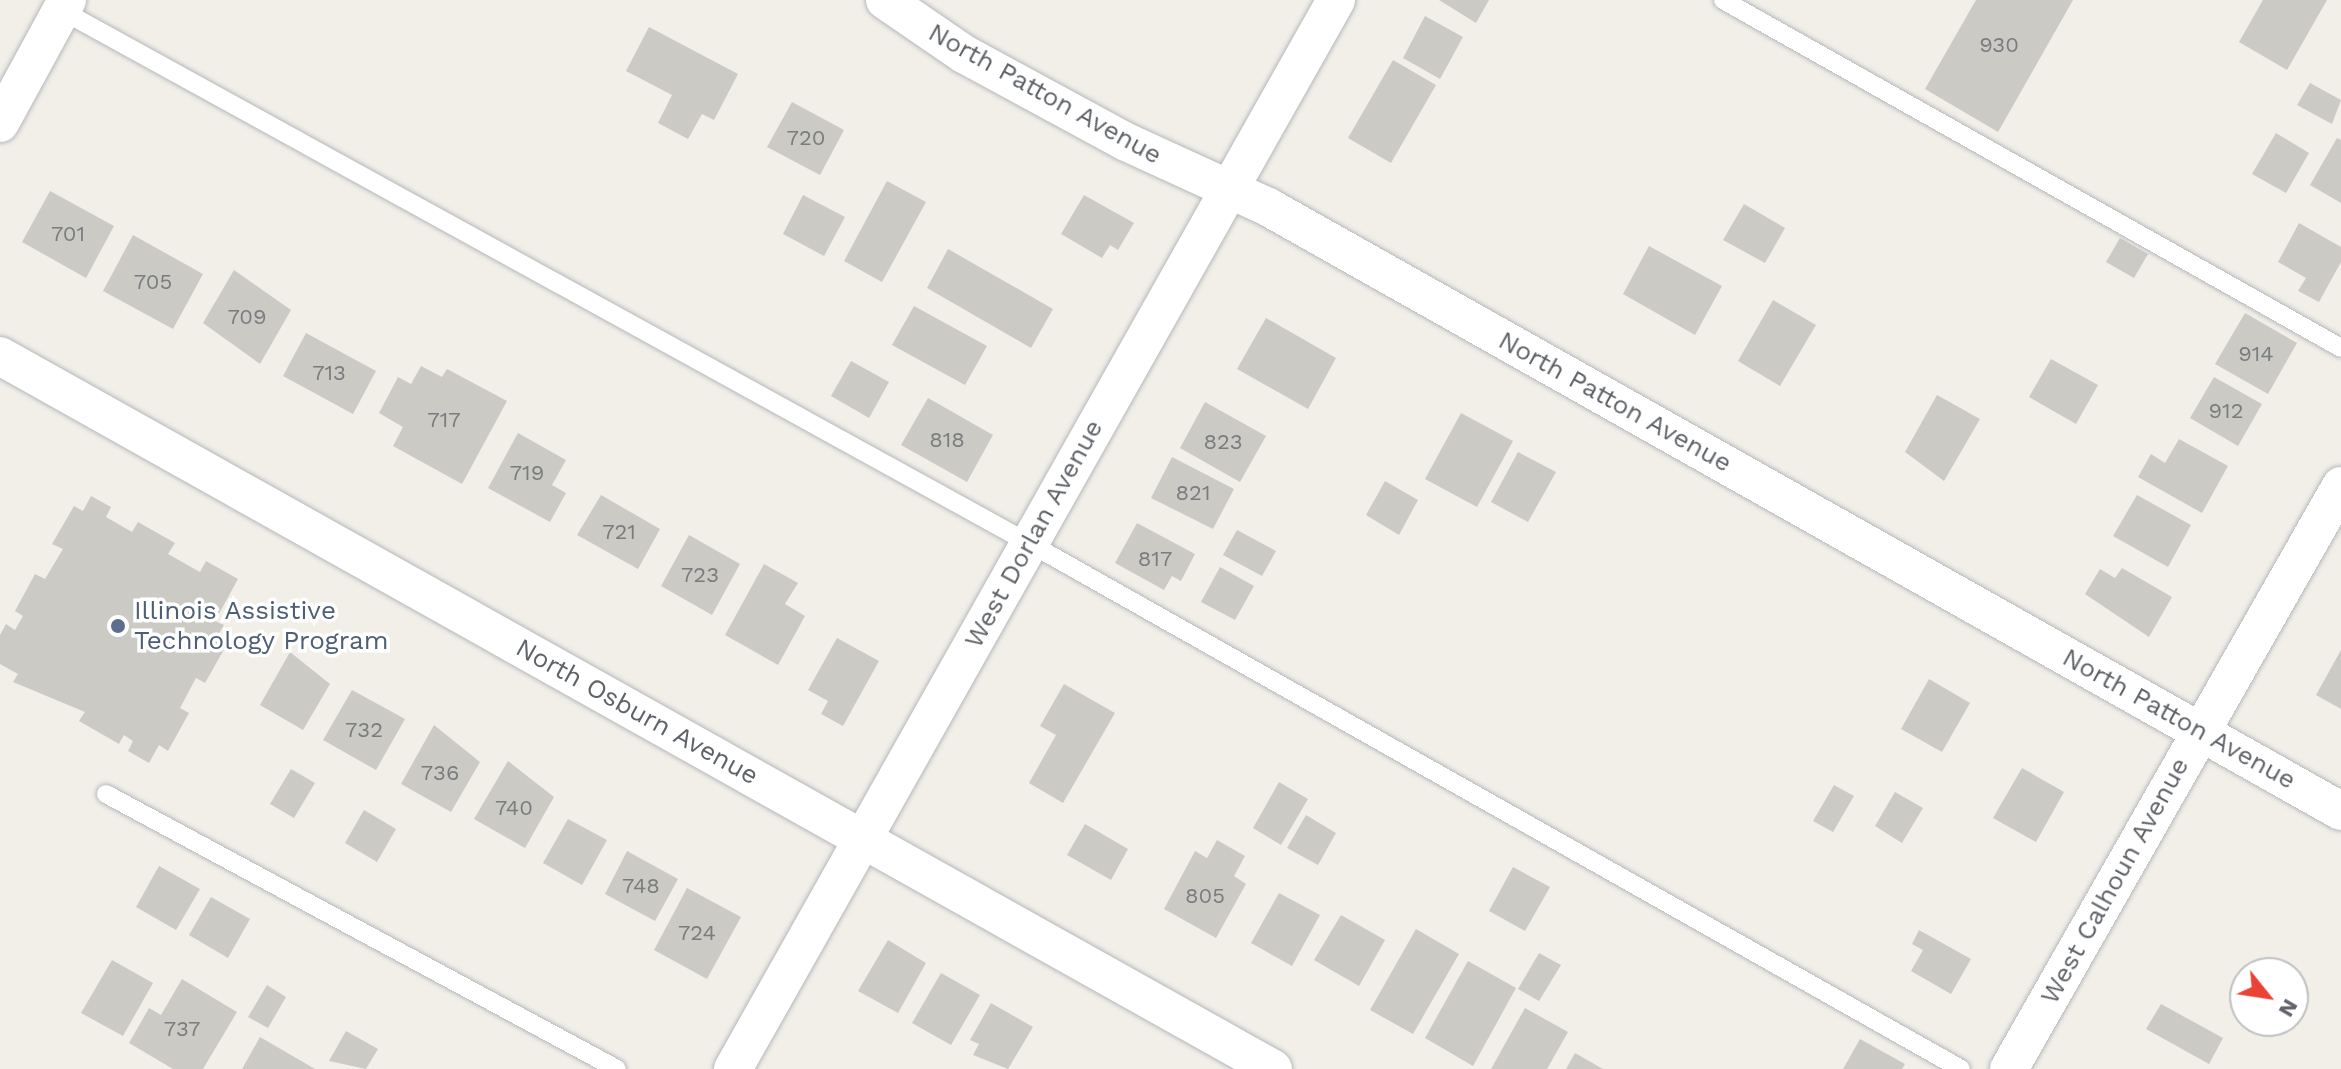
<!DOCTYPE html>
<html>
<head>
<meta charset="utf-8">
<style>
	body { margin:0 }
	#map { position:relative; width:2341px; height:1069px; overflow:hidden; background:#f1efe8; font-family:"Work Sans",sans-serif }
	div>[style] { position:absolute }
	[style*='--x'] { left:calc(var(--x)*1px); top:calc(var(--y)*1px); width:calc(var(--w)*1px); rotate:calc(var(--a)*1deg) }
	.building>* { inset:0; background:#cccac5 }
	.roads { filter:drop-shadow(0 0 2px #b5b8bc) drop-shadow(0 0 2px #b5b8bc) }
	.service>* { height:18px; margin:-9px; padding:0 9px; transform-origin:9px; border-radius:9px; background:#fff }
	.minor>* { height:38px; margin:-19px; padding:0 19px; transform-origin:19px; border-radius:19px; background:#fff }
	.dots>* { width:22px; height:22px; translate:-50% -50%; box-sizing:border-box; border:4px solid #fff; border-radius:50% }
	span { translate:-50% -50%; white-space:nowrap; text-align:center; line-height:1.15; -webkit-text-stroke:7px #fff; paint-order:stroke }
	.number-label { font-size:22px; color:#7a7d7f }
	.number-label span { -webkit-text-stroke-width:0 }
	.street-label { font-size:26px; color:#5f6368 }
	.service-label { font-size:26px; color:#4e5e75 }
	.left { translate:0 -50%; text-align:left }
	.north { position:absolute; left:2229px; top:957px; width:80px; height:80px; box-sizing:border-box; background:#fff; border:2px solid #bfc1c3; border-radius:50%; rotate:120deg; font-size:22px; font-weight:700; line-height:32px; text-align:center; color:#5f6368 }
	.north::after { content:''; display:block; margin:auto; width:28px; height:36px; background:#ea4335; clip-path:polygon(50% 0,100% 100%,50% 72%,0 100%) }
</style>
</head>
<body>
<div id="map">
	<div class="building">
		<i style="clip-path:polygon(1439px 0,1489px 0,1476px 23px)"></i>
		<i style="clip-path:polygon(1976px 0,2073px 0,1998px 132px,1925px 89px)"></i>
		<i style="clip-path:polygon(2263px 0,2327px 0,2287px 70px,2239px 42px)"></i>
		<i style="clip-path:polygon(1425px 16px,1463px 37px,1440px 79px,1403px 58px)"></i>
		<i style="clip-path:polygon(649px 27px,738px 74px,714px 120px,702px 114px,688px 139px,658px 123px,672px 95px,626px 71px)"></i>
		<i style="clip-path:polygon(1393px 60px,1436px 85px,1391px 163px,1348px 138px)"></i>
		<i style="clip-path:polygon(2310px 83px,2341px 100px,2332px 124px,2297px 105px)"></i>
		<i style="clip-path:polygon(792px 102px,844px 130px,820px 175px,767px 147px)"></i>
		<i style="clip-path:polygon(2276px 133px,2309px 153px,2286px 193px,2252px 174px)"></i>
		<i style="clip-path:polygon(2337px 138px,2341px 140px,2341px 203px,2310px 185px)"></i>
		<i style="clip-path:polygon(887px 181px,926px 202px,882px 282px,844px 261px)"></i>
		<i style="clip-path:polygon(50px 191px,114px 226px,86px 278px,22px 242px)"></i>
		<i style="clip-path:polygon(803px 195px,845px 217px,824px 256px,783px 234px)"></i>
		<i style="clip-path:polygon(1084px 195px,1134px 223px,1118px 250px,1110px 245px,1102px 258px,1061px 234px)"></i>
		<i style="clip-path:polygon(1744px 204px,1785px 228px,1765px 263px,1723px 240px)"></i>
		<i style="clip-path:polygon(2299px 223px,2341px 247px,2341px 262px,2319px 302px,2298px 291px,2306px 278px,2278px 262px)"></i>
		<i style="clip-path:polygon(133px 235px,203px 274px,173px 329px,103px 291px)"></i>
		<i style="clip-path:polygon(2120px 238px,2148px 254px,2134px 278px,2106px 262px)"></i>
		<i style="clip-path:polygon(1649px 246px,1722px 286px,1695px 335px,1623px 294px)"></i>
		<i style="clip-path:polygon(948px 249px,1053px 309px,1031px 348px,927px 288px)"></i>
		<i style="clip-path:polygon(234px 270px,291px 310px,260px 364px,203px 323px)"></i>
		<i style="clip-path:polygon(1773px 300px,1816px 325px,1780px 386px,1738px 361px)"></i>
		<i style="clip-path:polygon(914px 306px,987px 346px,965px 385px,892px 345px)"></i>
		<i style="clip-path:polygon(2245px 313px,2297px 343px,2268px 394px,2215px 364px)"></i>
		<i style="clip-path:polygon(1266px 318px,1336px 358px,1308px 409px,1237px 369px)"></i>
		<i style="clip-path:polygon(306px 333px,376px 371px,353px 414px,283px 376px)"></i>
		<i style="clip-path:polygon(2051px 359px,2098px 385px,2076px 424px,2029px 397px)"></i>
		<i style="clip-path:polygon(851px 361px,889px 382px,869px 418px,831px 396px)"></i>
		<i style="clip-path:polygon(421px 366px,442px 377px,447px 369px,507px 401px,462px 484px,393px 446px,403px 427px,379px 413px,398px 377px,411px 384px)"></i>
		<i style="clip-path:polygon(2214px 377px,2262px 404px,2238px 446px,2190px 418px)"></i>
		<i style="clip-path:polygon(1937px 395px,1980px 419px,1944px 481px,1905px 452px)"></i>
		<i style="clip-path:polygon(928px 398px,993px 435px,967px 482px,901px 445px)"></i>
		<i style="clip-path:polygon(1205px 402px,1266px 436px,1240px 482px,1180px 448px)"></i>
		<i style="clip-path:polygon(1461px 413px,1513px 441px,1477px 507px,1425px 479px)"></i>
		<i style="clip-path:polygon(518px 433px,566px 460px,552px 485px,566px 493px,550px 522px,488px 488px)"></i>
		<i style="clip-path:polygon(2179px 439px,2228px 466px,2202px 513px,2138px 477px,2151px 454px,2165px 463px)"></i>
		<i style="clip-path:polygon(1518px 452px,1556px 472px,1528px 522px,1491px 502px)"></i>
		<i style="clip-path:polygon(1172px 457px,1234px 489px,1213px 529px,1151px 498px)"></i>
		<i style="clip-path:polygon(1385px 481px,1418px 500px,1399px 535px,1366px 515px)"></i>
		<i style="clip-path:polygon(601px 495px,660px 529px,638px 569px,577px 535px)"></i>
		<i style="clip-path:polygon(2137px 495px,2191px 525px,2168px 567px,2113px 536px)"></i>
		<i style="clip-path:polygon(91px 496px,111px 507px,106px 517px,132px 532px,138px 522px,175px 543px,168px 554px,200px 572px,206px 561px,238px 579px,215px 621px,224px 625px,215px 640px,226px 646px,205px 683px,196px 678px,180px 708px,189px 713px,168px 751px,159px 745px,149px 763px,128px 751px,133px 741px,124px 735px,119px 744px,79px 721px,85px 712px,13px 682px,18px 674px,0 664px,0 635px,6px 624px,15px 630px,23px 616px,15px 611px,35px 574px,45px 579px,63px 549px,52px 544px,74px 506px,83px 511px)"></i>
		<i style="clip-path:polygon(1137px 523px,1195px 554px,1181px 581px,1172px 576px,1164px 590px,1115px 563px)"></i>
		<i style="clip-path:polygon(1237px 530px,1276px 551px,1262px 576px,1223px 555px)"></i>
		<i style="clip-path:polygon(689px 535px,740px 564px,712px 615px,661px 586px)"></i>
		<i style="clip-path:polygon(764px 564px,798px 583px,785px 604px,805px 616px,778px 665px,725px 635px)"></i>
		<i style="clip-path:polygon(1220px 567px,1254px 586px,1235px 620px,1201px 602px)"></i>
		<i style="clip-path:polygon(2122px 568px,2172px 597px,2149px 637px,2085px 594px,2100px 569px,2115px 578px)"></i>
		<i style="clip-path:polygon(837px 638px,879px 661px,843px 726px,821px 714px,828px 701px,808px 690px)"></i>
		<i style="clip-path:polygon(2341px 650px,2341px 709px,2316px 695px)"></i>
		<i style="clip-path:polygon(290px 652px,330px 684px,303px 730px,260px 705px)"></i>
		<i style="clip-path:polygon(1929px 679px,1970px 703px,1942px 752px,1901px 729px)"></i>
		<i style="clip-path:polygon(1064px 684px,1115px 713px,1063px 803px,1029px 783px,1056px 735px,1040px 726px)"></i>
		<i style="clip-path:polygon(352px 690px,405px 719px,376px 770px,323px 740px)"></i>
		<i style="clip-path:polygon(434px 725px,480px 762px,451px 812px,401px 784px)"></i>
		<i style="clip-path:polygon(508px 761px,554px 797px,525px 848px,474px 819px)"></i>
		<i style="clip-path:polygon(2022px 768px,2064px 792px,2036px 842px,1993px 818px)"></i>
		<i style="clip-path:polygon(291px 769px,315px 783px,294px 818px,270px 804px)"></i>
		<i style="clip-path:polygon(1279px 782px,1308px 799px,1281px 845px,1253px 828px)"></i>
		<i style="clip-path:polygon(1834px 785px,1854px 796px,1833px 832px,1813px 821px)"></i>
		<i style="clip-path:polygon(1895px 792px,1923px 808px,1902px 843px,1875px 826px)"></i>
		<i style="clip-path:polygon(364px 810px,396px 829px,377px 862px,345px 843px)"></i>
		<i style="clip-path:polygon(1306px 815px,1336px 833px,1318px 865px,1287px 848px)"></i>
		<i style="clip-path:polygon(568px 819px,607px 840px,582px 885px,543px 863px)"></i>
		<i style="clip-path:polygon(1085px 824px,1128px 849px,1111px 880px,1067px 855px)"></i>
		<i style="clip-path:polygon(1217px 840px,1245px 856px,1234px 876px,1246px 884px,1216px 938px,1164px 909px,1195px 851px,1207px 858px)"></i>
		<i style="clip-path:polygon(627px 851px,678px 879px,655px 921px,605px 894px)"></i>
		<i style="clip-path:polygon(159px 866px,200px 889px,176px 930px,136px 907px)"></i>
		<i style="clip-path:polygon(1513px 867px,1550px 887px,1525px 931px,1489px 911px)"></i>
		<i style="clip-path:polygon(687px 888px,741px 917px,707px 979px,654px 950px)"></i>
		<i style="clip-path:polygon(1279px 893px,1320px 915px,1292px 966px,1251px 943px)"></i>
		<i style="clip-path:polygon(211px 897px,250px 919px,228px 958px,189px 935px)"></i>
		<i style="clip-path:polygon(1341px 915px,1385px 940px,1359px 986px,1314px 960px)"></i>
		<i style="clip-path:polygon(1416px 929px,1459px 954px,1413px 1034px,1370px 1010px)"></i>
		<i style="clip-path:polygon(1919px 930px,1971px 959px,1951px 994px,1911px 971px,1923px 950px,1912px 944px)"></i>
		<i style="clip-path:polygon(888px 940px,926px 963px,898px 1013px,858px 991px)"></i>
		<i style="clip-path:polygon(1539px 953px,1561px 965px,1539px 1001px,1518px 989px)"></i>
		<i style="clip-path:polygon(112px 960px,153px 983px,123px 1036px,81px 1013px)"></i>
		<i style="clip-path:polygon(1468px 961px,1516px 988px,1473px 1066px,1425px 1038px)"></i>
		<i style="clip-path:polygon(941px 973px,980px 995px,951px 1045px,912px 1023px)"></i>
		<i style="clip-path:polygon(182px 979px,237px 1012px,203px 1069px,173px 1069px,129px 1043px,149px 1008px,161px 1015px)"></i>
		<i style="clip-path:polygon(267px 985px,286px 997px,268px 1028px,248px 1017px)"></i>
		<i style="clip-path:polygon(991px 1003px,1033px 1027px,1008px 1069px,973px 1055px,979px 1044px,970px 1040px)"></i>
		<i style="clip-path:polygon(2161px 1004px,2223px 1038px,2209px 1064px,2146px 1029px)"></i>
		<i style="clip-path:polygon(1525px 1008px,1568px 1032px,1547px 1069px,1491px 1069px)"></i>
		<i style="clip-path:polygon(346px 1031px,378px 1049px,366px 1069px,329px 1061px)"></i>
		<i style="clip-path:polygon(260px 1037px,315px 1069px,242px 1069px)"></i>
		<i style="clip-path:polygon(1860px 1039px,1905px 1064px,1902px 1069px,1843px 1069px)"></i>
		<i style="clip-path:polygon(1575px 1053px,1603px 1069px,1566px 1069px)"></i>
	</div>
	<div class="roads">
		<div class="service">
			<i style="--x:1723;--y:0;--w:709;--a:29.38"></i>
			<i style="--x:61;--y:10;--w:1105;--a:28.84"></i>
			<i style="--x:1029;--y:543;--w:1070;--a:29.44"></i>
			<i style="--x:106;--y:794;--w:580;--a:28.29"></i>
		</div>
		<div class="minor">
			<i style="--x:885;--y:0;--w:96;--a:34.4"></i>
			<i style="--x:964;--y:54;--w:184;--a:28.5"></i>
			<i style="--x:1126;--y:142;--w:156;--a:24.6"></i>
			<i style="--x:1268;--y:207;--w:1231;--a:29.38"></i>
			<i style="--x:0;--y:123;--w:140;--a:-61.4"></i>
			<i style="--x:0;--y:356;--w:1459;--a:29.25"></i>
			<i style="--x:733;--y:1069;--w:1227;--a:-60.57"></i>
			<i style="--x:2009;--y:1069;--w:671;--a:-60.34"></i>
		</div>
	</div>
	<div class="dots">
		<i style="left:118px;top:626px;background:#5c6f8a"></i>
	</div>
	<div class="number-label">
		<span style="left:1999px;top:45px">930</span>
		<span style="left:806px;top:138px">720</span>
		<span style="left:68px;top:234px">701</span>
		<span style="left:153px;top:282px">705</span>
		<span style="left:247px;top:317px">709</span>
		<span style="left:2256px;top:354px">914</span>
		<span style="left:329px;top:373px">713</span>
		<span style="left:2226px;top:411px">912</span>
		<span style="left:444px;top:420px">717</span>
		<span style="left:947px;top:440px">818</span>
		<span style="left:1223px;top:442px">823</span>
		<span style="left:527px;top:473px">719</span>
		<span style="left:1193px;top:493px">821</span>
		<span style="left:619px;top:532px">721</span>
		<span style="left:1155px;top:559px">817</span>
		<span style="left:700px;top:575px">723</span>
		<span style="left:364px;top:730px">732</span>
		<span style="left:440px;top:773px">736</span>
		<span style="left:514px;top:808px">740</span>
		<span style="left:641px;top:886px">748</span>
		<span style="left:1205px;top:896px">805</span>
		<span style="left:697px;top:933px">724</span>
		<span style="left:182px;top:1029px">737</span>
	</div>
	<div class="street-label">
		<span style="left:1045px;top:94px;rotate:29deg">North Patton Avenue</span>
		<span style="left:1615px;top:402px;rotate:29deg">North Patton Avenue</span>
		<span style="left:1034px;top:534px;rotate:-61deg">West Dorlan Avenue</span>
		<span style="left:637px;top:712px;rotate:29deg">North Osburn Avenue</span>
		<span style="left:2179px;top:719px;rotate:29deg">North Patton Avenue</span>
		<span style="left:2115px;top:881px;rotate:-61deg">West Calhoun Avenue</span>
	</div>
	<div class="service-label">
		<span class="left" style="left:134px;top:626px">Illinois Assistive<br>Technology Program</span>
	</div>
	<div class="north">N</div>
</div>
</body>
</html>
